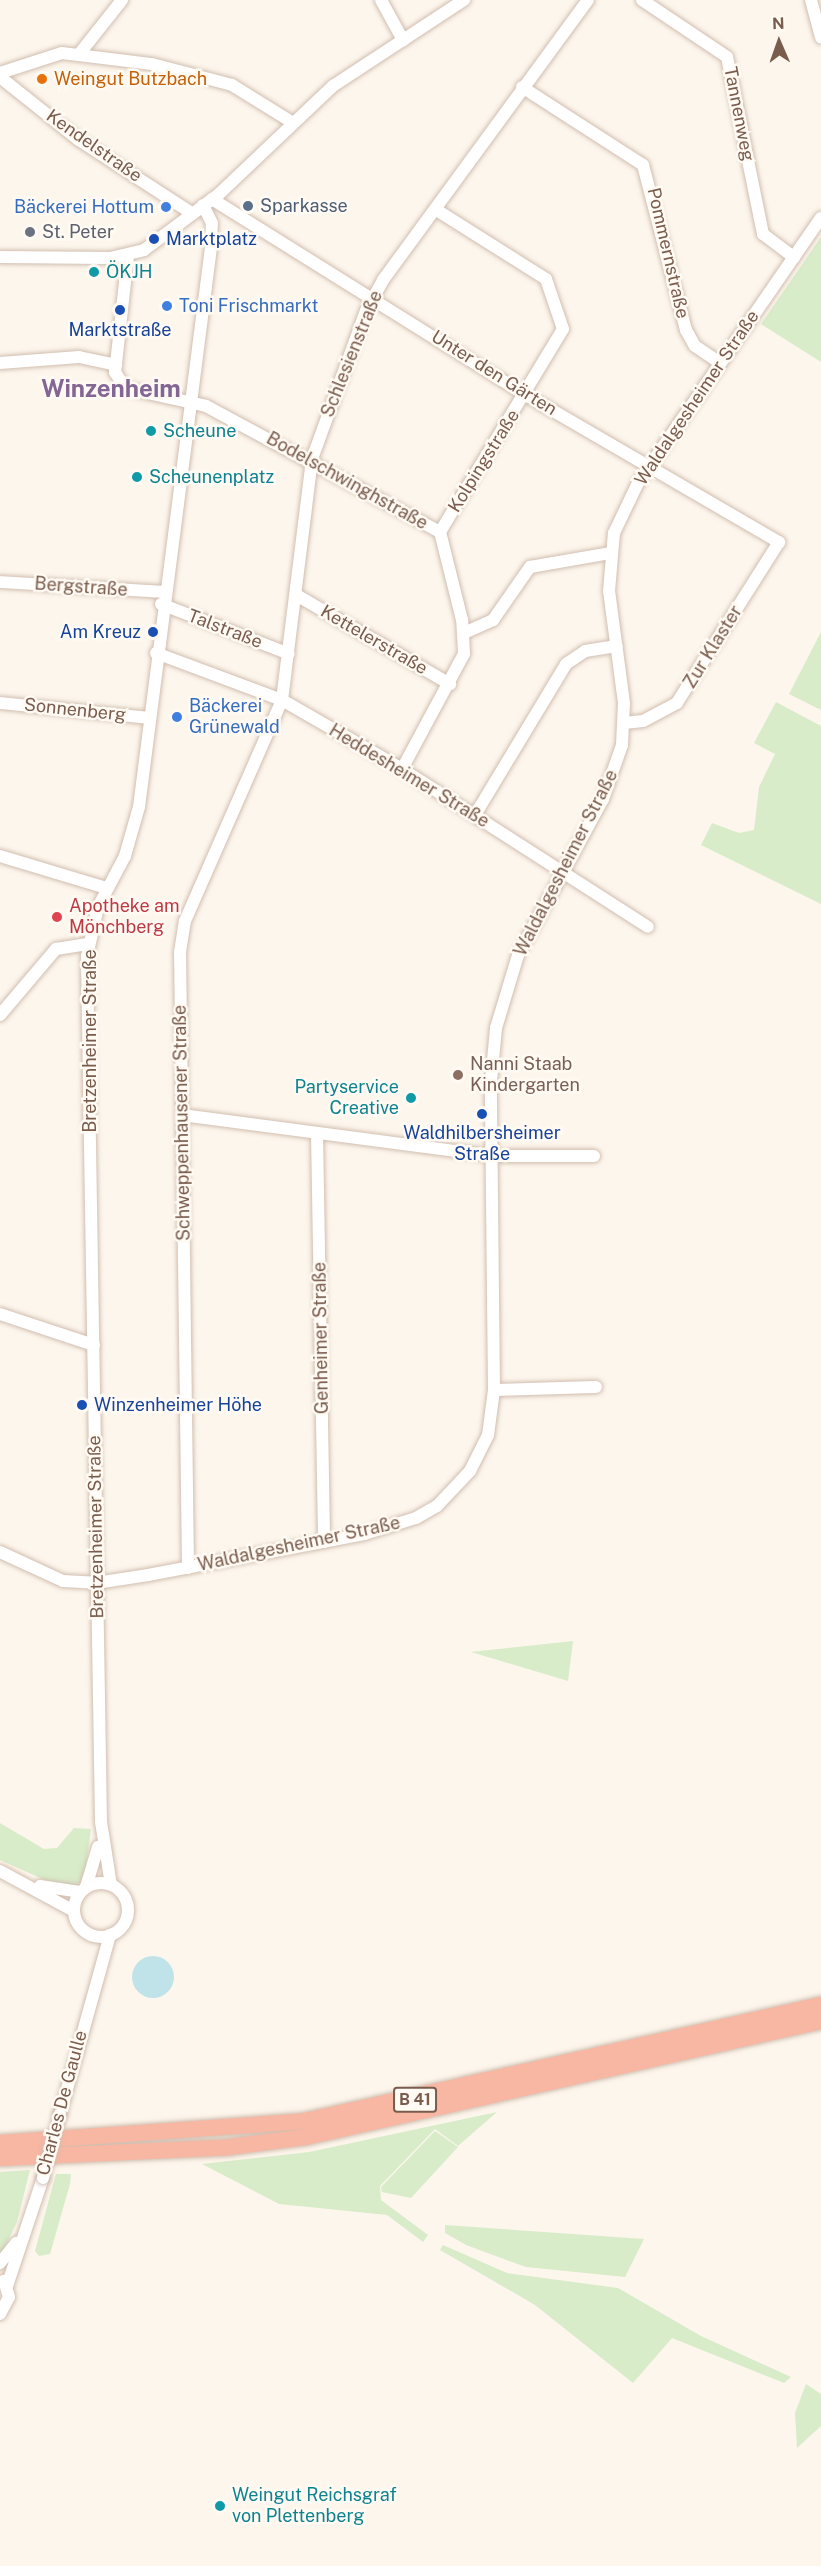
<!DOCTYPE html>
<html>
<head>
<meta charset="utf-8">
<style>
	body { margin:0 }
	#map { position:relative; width:821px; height:2566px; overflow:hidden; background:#fdf6ec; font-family:"Public Sans",sans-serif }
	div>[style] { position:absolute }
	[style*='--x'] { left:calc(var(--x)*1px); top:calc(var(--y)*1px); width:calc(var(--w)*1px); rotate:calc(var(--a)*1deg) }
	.green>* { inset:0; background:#d8ecc9 }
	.water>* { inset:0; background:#bfe3e8 }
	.round { border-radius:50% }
	.roads { filter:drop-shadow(0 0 2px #d1beb0) drop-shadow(0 0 2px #d1beb0) }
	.minor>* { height:12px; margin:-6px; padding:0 6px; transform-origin:6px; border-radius:6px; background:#fff }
	.minor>.ring { margin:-6px; padding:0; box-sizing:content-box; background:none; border:12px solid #fff; border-radius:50% }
	.highway>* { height:16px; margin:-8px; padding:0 8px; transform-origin:8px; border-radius:8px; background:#f7b7a3 }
	.bridges { filter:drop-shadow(0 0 2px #d1beb0) drop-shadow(0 0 2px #d1beb0) }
	.minor-bridge>* { height:12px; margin:-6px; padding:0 6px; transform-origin:6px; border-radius:6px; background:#fff }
	.dots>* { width:16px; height:16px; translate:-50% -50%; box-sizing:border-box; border:3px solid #fffaf3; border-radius:50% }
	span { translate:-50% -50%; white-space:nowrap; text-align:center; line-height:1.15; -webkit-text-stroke:5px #fffaf3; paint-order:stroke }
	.shield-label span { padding:2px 4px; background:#fffaf3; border:2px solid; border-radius:4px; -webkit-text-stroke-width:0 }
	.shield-label { font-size:16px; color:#7a5c4d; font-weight:700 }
	.food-label { font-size:18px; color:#c56008 }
	.left { translate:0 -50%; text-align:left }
	.street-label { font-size:18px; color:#7a5c4d }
	.service-label { font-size:18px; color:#4e5e75 }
	.shop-label { font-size:18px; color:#366cbe }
	.right { translate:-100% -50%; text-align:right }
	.worship-label { font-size:18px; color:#5b616d }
	.transit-label { font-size:18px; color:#164399 }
	.culture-label { font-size:18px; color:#0d838f }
	.health-label { font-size:18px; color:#be3a42 }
	.education-label { font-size:18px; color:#785e54 }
	.district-label { font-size:24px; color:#846695; font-weight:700 }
	.north { position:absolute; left:749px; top:12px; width:60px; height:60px; -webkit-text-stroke:4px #fffaf3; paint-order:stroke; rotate:358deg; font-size:16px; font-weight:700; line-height:24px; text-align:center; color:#7a5c4d }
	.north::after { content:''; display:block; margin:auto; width:21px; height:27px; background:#7a5c4d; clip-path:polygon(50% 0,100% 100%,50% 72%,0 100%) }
</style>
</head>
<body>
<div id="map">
	<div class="green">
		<i style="clip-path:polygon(821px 237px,821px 362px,761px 324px)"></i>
		<i style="clip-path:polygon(821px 632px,821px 710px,789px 694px)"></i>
		<i style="clip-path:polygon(776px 702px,821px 726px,821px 904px,701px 845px,712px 823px,739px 833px,754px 830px,759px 787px,775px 754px,754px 743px)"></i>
		<i style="clip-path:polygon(573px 1641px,568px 1681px,471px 1652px)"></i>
		<i style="clip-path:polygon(0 1823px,44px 1849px,57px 1848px,74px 1828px,91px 1829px,84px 1879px,76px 1885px,54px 1884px,0 1860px)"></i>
		<i style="clip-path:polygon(497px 2112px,458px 2146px,435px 2129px,380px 2186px,381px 2200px,428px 2235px,423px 2242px,387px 2215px,279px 2204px,202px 2164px,309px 2152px)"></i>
		<i style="clip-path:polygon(435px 2131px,458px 2147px,411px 2198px,382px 2192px,381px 2187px)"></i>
		<i style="clip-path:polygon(30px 2170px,17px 2222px,0 2257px,0 2172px)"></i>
		<i style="clip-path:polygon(56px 2174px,71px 2174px,70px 2184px,50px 2254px,39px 2256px,35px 2251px)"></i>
		<i style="clip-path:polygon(445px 2225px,644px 2239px,625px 2277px,526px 2267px,466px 2245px,445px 2233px)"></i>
		<i style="clip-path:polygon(443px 2245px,507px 2273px,618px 2288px,701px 2336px,791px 2377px,784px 2383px,672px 2338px,633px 2383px,535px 2305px,440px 2250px)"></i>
		<i style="clip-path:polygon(806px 2384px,821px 2394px,821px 2426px,797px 2448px,795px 2413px)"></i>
	</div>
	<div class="water">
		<i class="round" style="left:132px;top:1956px;width:42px;height:42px"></i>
	</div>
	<div class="roads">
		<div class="minor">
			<i style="--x:381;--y:0;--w:46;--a:61.2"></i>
			<i style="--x:642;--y:0;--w:102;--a:33.8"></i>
			<i style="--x:727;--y:57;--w:181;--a:78.5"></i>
			<i style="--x:763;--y:234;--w:39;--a:37"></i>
			<i style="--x:811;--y:0;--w:39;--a:75"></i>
			<i style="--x:80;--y:53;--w:68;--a:-51.6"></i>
			<i style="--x:0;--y:73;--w:65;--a:-17.9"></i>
			<i style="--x:62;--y:53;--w:91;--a:7"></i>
			<i style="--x:152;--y:64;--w:83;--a:14.7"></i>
			<i style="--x:232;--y:85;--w:68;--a:31.8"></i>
			<i style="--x:0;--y:77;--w:101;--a:38.6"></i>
			<i style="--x:79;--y:140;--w:132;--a:33"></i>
			<i style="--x:522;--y:87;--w:144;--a:32.8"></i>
			<i style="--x:643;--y:165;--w:171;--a:75.4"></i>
			<i style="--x:686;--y:330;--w:18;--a:61"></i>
			<i style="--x:695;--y:346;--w:30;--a:34"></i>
			<i style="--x:212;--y:199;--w:370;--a:32"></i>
			<i style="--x:526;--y:395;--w:293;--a:30.2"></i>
			<i style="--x:779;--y:542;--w:191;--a:122.4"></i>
			<i style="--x:677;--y:703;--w:38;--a:152"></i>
			<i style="--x:643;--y:721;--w:19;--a:174"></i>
			<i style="--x:128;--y:255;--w:118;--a:96.3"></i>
			<i style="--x:115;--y:372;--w:19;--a:58"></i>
			<i style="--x:125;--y:388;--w:83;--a:12.5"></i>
			<i style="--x:206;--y:406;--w:266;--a:28.3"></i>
			<i style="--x:0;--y:257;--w:110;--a:0.5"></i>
			<i style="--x:110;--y:258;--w:35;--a:-13"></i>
			<i style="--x:144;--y:250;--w:94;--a:-36.7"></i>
			<i style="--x:219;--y:194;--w:157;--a:-43.5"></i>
			<i style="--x:333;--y:86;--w:157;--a:-33.3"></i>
			<i style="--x:0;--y:363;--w:79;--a:-4.3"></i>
			<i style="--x:79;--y:357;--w:38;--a:12"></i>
			<i style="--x:0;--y:582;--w:163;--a:3.5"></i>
			<i style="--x:298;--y:596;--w:176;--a:30.1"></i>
			<i style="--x:161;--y:604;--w:137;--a:21.3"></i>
			<i style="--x:464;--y:633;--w:32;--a:-24"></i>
			<i style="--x:493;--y:620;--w:65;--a:-55.1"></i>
			<i style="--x:530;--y:567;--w:81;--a:-9.9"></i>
			<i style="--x:156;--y:653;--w:134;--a:20.5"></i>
			<i style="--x:282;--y:700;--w:138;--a:29.9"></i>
			<i style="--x:402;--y:769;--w:292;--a:32.7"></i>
			<i style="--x:0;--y:703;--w:150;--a:5.7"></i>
			<i style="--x:402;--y:769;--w:131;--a:-61.7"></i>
			<i style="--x:464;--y:654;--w:34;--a:-93"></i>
			<i style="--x:462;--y:620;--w:91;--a:-104"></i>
			<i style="--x:440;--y:532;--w:237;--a:-58.8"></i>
			<i style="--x:563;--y:329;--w:53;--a:-108.8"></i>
			<i style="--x:546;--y:279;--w:131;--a:-147.8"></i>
			<i style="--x:475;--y:815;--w:176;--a:-58.9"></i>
			<i style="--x:566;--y:664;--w:23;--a:-34"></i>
			<i style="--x:585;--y:651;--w:32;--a:-9"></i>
			<i style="--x:0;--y:856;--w:112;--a:16.7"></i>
			<i style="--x:0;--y:1015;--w:87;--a:-49.7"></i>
			<i style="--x:56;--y:949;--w:32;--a:-9"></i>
			<i style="--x:182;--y:1115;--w:313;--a:7.5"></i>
			<i style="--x:492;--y:1156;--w:102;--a:0"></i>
			<i style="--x:317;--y:1134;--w:408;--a:89"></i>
			<i style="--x:0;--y:1314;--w:99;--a:18.3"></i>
			<i style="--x:494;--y:1390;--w:102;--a:-1.7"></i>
			<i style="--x:0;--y:1552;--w:69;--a:24.7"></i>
			<i style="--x:63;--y:1581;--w:33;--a:3"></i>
			<i style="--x:96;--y:1583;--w:53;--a:-8.7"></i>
			<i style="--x:148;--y:1575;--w:220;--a:-10.7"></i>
			<i style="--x:364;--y:1534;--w:54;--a:-17.1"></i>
			<i style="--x:416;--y:1518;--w:24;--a:-30"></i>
			<i style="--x:437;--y:1506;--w:48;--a:-46.7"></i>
			<i style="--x:470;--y:1471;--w:40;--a:-63.4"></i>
			<i style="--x:488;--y:1435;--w:45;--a:-82.4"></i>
			<i style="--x:494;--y:1390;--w:308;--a:-90.6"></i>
			<i style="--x:491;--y:1082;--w:54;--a:-84.7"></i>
			<i style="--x:496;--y:1028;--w:76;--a:-73.2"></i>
			<i style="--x:518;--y:955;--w:178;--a:-61.4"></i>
			<i style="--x:603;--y:799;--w:57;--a:-70.6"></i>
			<i style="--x:622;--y:745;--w:42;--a:-87.3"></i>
			<i style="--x:624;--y:703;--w:113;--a:-97.6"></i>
			<i style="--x:609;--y:591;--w:58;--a:-85.1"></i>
			<i style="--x:614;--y:533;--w:55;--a:-64.4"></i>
			<i style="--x:638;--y:483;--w:322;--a:-55.4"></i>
			<i style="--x:188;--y:1568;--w:616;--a:-90.74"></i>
			<i style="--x:180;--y:952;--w:31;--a:-81"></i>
			<i style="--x:185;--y:921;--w:241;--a:-66.3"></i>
			<i style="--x:282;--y:700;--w:243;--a:-82.9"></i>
			<i style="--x:312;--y:459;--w:158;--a:-70"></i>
			<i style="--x:366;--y:311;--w:35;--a:-61"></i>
			<i style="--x:383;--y:280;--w:347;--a:-53.8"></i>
			<i style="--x:0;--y:1871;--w:84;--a:28.4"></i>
			<i class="ring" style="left:74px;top:1883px;width:42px;height:42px"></i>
			<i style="--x:111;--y:1885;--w:64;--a:-99"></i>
			<i style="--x:101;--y:1822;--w:866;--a:-90.93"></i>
			<i style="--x:87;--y:956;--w:50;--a:-77.3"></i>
			<i style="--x:98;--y:907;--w:58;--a:-62.1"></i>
			<i style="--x:125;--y:856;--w:51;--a:-74.1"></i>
			<i style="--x:139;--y:807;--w:565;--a:-82.67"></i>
			<i style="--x:211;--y:247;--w:24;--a:-88"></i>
			<i style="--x:212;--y:223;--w:20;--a:-117"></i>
			<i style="--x:40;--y:1886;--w:40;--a:8.5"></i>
			<i style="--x:86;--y:1887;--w:42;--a:-73.3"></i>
			<i style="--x:60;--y:2114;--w:186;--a:-74.4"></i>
			<i style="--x:0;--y:2263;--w:26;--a:-51"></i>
			<i style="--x:7;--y:2286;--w:114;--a:-71.6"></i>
			<i style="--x:0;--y:2314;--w:19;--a:-62"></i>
			<i style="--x:9;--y:2297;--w:17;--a:-107"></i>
		</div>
		<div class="highway">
			<i style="--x:0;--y:2143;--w:306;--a:-4.1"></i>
			<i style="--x:305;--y:2121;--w:529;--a:-12.67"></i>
			<i style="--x:0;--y:2158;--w:230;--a:-2.7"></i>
			<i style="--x:230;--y:2147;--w:77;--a:-7.5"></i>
			<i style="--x:306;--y:2137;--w:528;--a:-12.69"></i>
		</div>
	</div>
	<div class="bridges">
		<div class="minor-bridge">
			<i style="--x:43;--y:2178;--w:66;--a:-75.1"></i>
		</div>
	</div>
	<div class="dots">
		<i style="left:42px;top:79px;background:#e8710a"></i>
		<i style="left:248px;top:206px;background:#5c6f8a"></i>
		<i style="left:166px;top:207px;background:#3f7fe0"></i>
		<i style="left:30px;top:232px;background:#6b7280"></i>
		<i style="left:154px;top:239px;background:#1a4fb4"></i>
		<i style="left:94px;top:272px;background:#0f9aa8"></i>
		<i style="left:167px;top:306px;background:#3f7fe0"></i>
		<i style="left:120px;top:310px;background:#1a4fb4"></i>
		<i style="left:151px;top:431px;background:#0f9aa8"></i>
		<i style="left:137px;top:477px;background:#0f9aa8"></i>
		<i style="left:153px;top:632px;background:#1a4fb4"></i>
		<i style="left:177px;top:717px;background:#3f7fe0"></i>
		<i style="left:57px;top:917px;background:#e0444e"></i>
		<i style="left:458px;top:1075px;background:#8d6e63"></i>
		<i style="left:411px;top:1098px;background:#0f9aa8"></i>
		<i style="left:482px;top:1114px;background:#1a4fb4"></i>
		<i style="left:82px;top:1405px;background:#1a4fb4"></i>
		<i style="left:220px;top:2506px;background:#0f9aa8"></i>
	</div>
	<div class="shield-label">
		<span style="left:415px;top:2100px">B 41</span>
	</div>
	<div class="food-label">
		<span class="left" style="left:54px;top:79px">Weingut Butzbach</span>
	</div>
	<div class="street-label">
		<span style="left:739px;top:114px;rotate:79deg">Tannenweg</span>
		<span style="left:94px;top:146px;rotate:35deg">Kendelstraße</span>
		<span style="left:668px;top:253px;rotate:77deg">Pommernstraße</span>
		<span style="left:352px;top:354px;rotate:-68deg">Schlesienstraße</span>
		<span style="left:494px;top:373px;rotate:32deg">Unter den Gärten</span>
		<span style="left:697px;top:398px;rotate:-56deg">Waldalgesheimer Straße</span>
		<span style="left:484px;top:461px;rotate:-58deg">Kolpingstraße</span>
		<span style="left:347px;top:481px;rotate:29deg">Bodelschwinghstraße</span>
		<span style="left:81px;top:587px;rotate:4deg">Bergstraße</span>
		<span style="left:225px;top:629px;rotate:21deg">Talstraße</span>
		<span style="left:374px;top:640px;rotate:30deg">Kettelerstraße</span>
		<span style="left:713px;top:647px;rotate:-58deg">Zur Klaster</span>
		<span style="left:75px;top:710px;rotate:6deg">Sonnenberg</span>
		<span style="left:409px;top:776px;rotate:31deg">Heddesheimer Straße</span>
		<span style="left:566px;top:863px;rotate:-63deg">Waldalgesheimer Straße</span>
		<span style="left:90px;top:1041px;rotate:-90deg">Bretzenheimer Straße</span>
		<span style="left:182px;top:1123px;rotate:-91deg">Schweppenhausener Straße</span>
		<span style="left:321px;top:1338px;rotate:-91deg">Genheimer Straße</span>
		<span style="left:96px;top:1527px;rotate:-91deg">Bretzenheimer Straße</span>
		<span style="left:299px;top:1544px;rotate:-12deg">Waldalgesheimer Straße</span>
		<span style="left:62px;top:2103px;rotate:-75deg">Charles De Gaulle</span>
	</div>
	<div class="service-label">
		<span class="left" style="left:260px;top:206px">Sparkasse</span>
	</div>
	<div class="shop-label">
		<span class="right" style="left:154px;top:207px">Bäckerei Hottum</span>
		<span class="left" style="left:179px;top:306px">Toni Frischmarkt</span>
		<span class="left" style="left:189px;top:717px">Bäckerei<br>Grünewald</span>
	</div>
	<div class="worship-label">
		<span class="left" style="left:42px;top:232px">St. Peter</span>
	</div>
	<div class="transit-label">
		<span class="left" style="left:166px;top:239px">Marktplatz</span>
		<span style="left:120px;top:330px">Marktstraße</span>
		<span class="right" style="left:141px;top:632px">Am Kreuz</span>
		<span style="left:482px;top:1144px">Waldhilbersheimer<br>Straße</span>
		<span class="left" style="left:94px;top:1405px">Winzenheimer Höhe</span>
	</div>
	<div class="culture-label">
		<span class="left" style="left:106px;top:272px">ÖKJH</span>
		<span class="left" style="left:163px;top:431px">Scheune</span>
		<span class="left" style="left:149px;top:477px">Scheunenplatz</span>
		<span class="right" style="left:399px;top:1098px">Partyservice<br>Creative</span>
		<span class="left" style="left:232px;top:2506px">Weingut Reichsgraf<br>von Plettenberg</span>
	</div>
	<div class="health-label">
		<span class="left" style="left:69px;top:917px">Apotheke am<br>Mönchberg</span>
	</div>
	<div class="education-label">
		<span class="left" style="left:470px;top:1075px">Nanni Staab<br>Kindergarten</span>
	</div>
	<div class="district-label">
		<span style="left:111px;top:389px">Winzenheim</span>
	</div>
	<div class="north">N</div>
</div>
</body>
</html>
